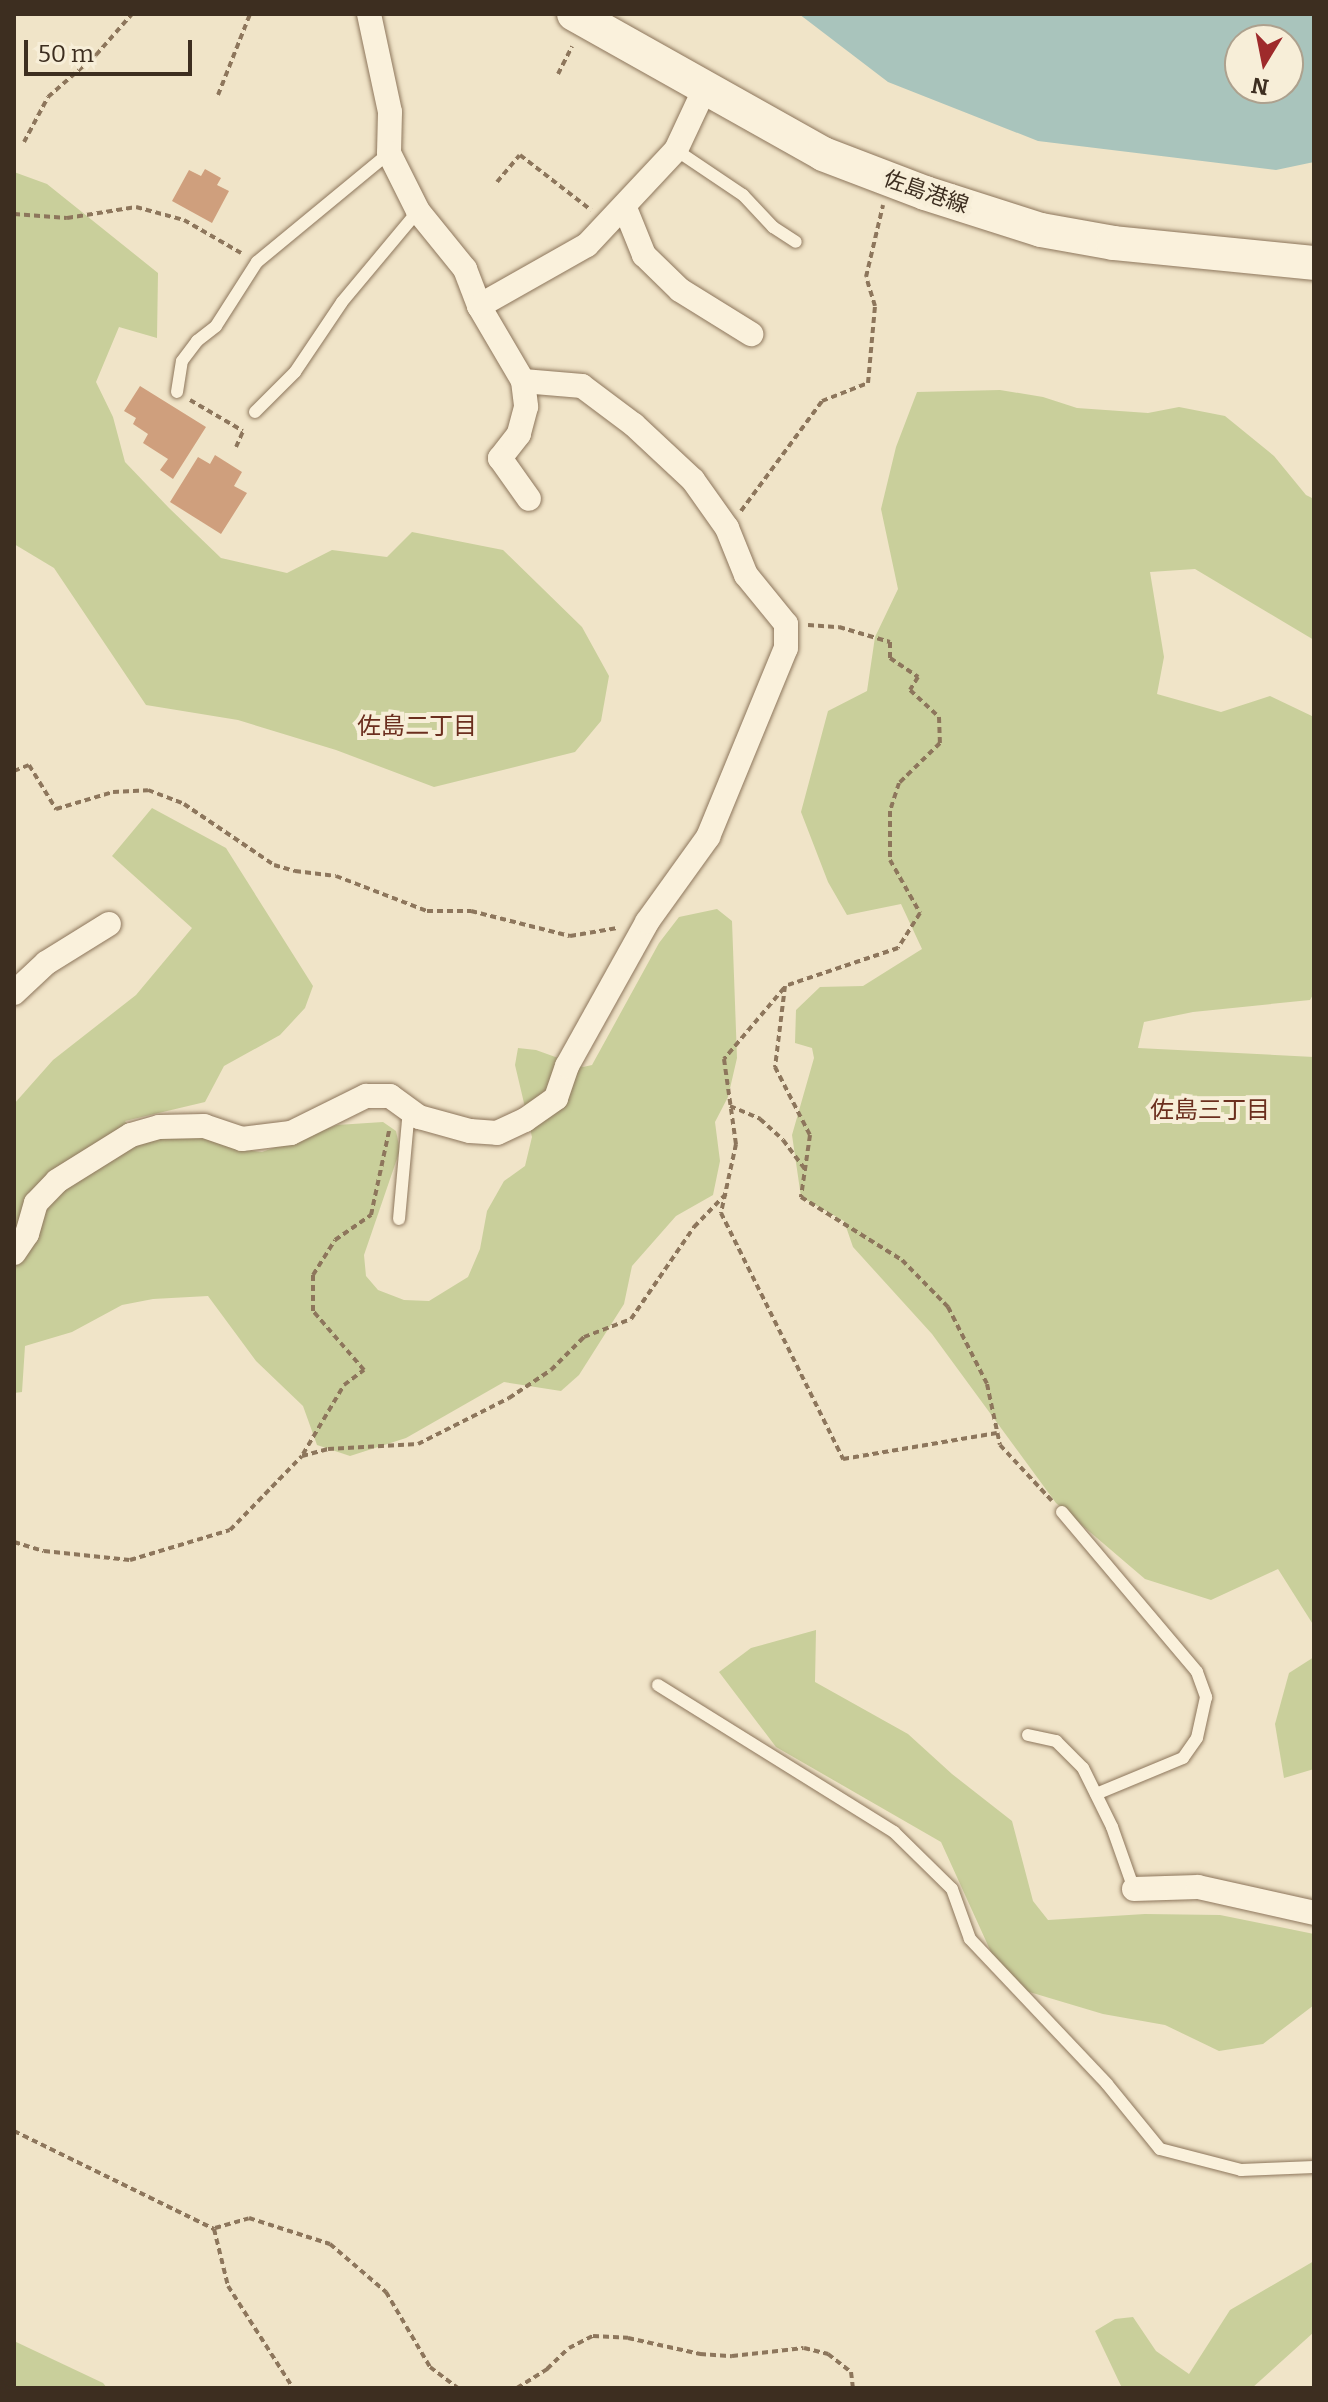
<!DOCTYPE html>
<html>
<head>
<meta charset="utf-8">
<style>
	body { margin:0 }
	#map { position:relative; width:1328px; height:2402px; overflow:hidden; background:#f0e4c8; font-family:Bitter,"Noto Sans JP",serif }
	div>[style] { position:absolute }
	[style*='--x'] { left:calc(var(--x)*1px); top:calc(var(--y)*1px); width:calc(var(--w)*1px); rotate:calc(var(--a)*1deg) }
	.green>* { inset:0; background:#c9cf9b }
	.water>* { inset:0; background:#a9c4bc }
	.building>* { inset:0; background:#cf9f7d }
	.path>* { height:4px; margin-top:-2px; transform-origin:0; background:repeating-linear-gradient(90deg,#8d765c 0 6px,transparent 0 10px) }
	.roads { filter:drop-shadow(0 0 2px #8d765c) drop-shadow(0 0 2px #8d765c) }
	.lane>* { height:12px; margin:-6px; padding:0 6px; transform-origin:6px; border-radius:6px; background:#faf1dc }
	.street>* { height:24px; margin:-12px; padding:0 12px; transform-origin:12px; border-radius:12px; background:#faf1dc }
	.secondary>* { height:34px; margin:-17px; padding:0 17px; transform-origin:17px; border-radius:17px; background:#faf1dc }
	span { translate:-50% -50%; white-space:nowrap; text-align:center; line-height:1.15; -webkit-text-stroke:8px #f7eed8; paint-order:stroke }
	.street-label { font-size:22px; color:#3d2e20 }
	.neighbourhood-label { font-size:24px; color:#6b2e1e }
	.frame { position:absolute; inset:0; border:16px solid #3d2e20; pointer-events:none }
	.north { position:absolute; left:1224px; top:24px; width:80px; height:80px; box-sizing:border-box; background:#f7eed8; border:2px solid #ada18e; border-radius:50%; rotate:190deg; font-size:22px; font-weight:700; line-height:32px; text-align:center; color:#3d2e20 }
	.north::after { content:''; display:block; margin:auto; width:28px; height:36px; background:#9e2a2b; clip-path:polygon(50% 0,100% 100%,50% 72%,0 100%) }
	.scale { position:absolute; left:24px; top:40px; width:168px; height:36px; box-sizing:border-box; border:4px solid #3d2e20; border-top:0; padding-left:10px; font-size:24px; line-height:28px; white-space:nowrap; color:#3d2e20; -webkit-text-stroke:6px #f7eed8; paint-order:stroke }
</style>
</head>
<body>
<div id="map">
	<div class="green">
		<i style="clip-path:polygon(14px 172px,47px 184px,158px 273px,157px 338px,119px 327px,96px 382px,113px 417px,125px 462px,169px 508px,221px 558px,287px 573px,332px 550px,387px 557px,412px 532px,503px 550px,582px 627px,609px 676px,601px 721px,575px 752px,434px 787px,336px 750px,238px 720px,146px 705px,54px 568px,14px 544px)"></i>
		<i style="clip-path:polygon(1000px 390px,1043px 397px,1077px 408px,1148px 413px,1179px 407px,1225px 416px,1274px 456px,1306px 495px,1314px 499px,1314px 640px,1195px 569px,1150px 572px,1164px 657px,1157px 694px,1221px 712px,1270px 696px,1314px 717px,1314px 993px,1310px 1000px,1193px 1012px,1144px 1022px,1138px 1048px,1314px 1057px,1314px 1626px,1278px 1569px,1211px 1600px,1145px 1579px,1056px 1503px,932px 1334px,853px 1247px,844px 1221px,801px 1197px,792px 1135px,814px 1058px,812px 1048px,795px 1043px,796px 1010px,820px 987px,863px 986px,922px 949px,901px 904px,847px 915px,828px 882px,801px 812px,828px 711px,867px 691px,875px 637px,898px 589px,881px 509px,896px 447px,917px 392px)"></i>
		<i style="clip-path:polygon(152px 808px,226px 848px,313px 986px,305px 1008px,280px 1035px,224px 1066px,205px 1102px,125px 1121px,134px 1133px,205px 1136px,239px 1149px,262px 1152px,337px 1125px,383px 1122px,396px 1131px,400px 1150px,364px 1255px,366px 1276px,378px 1290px,404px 1300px,429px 1301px,468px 1277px,480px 1249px,487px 1211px,504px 1181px,525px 1166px,532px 1137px,515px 1065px,518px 1048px,536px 1050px,583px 1067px,592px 1065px,659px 943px,679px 917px,717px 909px,732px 921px,737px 1058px,728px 1097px,715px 1122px,720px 1161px,713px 1195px,676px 1216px,632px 1266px,624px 1304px,579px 1375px,561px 1391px,504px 1382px,406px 1438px,350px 1456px,317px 1445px,303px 1406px,256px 1361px,208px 1296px,153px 1299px,122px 1305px,72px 1332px,25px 1346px,22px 1392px,14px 1393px,14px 1104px,53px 1060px,136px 995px,192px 928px,112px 856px)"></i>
		<i style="clip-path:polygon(816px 1630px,815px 1682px,908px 1734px,952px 1774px,1012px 1821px,1033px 1901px,1048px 1920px,1145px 1914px,1220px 1915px,1314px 1934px,1314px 2005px,1263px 2044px,1219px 2051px,1165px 2025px,1103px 2014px,1006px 1985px,941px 1842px,776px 1747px,719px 1672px,751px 1648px)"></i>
		<i style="clip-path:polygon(1314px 1657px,1314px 1769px,1284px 1778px,1275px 1724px,1289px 1673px)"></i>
		<i style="clip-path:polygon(1314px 2261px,1314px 2332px,1252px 2388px,1122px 2388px,1095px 2331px,1115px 2319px,1133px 2317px,1156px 2351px,1189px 2374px,1230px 2310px)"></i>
		<i style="clip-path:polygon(14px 2341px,103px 2383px,107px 2388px,14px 2388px)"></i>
	</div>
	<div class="water">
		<i style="clip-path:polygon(evenodd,799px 14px,1314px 14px,1314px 162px,1276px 170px,1038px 141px,888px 82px,799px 14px,1240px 40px,1288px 40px,1288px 88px,1240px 88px,1240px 40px)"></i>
	</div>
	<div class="building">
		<i style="clip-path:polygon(205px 169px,221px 178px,217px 185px,229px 191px,212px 223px,172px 201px,189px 170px,201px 176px)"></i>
		<i style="clip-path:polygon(140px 386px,206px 427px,173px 479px,160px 470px,168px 459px,143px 443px,148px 434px,133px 424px,136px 418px,124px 411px)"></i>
		<i style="clip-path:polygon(215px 455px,242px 472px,234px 486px,247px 493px,221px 534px,170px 502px,198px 457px,210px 464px)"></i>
	</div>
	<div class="path">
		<i style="--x:558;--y:74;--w:31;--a:-63"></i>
		<i style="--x:218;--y:95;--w:87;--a:-68.4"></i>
		<i style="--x:24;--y:142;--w:51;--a:-61.9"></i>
		<i style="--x:48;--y:97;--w:64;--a:-41.2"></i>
		<i style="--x:96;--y:55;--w:55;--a:-48.7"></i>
		<i style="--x:497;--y:182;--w:35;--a:-50"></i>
		<i style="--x:520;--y:155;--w:90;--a:37.8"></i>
		<i style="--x:14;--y:214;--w:53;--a:4.3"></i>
		<i style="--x:67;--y:218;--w:70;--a:-9.1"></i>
		<i style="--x:136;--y:207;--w:50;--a:15.2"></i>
		<i style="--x:184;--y:220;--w:66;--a:30.1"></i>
		<i style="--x:190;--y:400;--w:61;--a:30.3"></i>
		<i style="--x:236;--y:447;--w:17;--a:-66"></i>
		<i style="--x:741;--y:511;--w:137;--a:-53.6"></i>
		<i style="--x:822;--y:401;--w:49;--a:-21.4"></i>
		<i style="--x:868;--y:383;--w:77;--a:-84.8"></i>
		<i style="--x:875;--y:306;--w:30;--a:-107"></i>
		<i style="--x:866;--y:277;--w:74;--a:-76.7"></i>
		<i style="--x:808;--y:625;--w:31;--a:4"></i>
		<i style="--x:839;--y:627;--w:53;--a:16.4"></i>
		<i style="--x:890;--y:642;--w:16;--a:90"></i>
		<i style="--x:890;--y:658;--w:34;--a:34"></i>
		<i style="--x:918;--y:677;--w:15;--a:122"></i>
		<i style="--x:910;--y:690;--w:40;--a:43"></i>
		<i style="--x:939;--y:717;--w:26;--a:88"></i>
		<i style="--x:940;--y:743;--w:57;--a:135.7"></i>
		<i style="--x:899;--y:783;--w:29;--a:108"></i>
		<i style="--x:890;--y:811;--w:49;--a:90"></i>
		<i style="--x:890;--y:860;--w:61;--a:60.5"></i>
		<i style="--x:920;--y:913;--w:41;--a:122.2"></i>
		<i style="--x:898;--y:948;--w:119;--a:161.4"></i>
		<i style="--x:785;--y:986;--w:82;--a:97"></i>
		<i style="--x:775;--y:1067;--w:76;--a:62.8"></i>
		<i style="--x:810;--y:1135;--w:63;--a:98.3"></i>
		<i style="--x:801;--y:1197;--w:119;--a:32"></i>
		<i style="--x:902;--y:1260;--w:66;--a:45.6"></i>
		<i style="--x:948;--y:1307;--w:86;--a:63.1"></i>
		<i style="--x:987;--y:1384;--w:62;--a:78"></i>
		<i style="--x:1000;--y:1445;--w:76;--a:47.1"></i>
		<i style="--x:14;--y:771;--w:16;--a:-22"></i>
		<i style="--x:29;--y:765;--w:52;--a:58.5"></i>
		<i style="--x:56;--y:809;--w:59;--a:-16.6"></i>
		<i style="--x:113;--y:792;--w:35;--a:-3"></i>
		<i style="--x:148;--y:790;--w:39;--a:21"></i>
		<i style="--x:184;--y:804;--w:109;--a:34.1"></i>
		<i style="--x:274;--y:865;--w:22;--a:16"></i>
		<i style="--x:295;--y:871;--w:41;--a:7"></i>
		<i style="--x:336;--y:876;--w:97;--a:21"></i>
		<i style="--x:427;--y:911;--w:44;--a:0"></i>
		<i style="--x:471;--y:911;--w:102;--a:14.2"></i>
		<i style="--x:570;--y:936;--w:48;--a:-9.7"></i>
		<i style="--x:784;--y:988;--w:93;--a:130.2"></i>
		<i style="--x:724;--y:1059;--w:86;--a:82"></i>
		<i style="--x:736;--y:1144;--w:71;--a:102.3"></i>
		<i style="--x:721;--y:1213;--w:275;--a:63.6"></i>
		<i style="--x:843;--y:1459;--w:156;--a:-9.6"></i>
		<i style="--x:730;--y:1106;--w:33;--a:23"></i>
		<i style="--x:760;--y:1119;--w:31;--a:42"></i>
		<i style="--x:783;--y:1140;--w:36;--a:53"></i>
		<i style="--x:303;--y:1454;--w:80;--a:-59.3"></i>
		<i style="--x:344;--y:1385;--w:25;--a:-37"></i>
		<i style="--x:364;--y:1370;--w:78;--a:-130.8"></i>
		<i style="--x:313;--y:1311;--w:36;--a:-90"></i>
		<i style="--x:313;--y:1275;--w:41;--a:-57.8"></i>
		<i style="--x:335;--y:1240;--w:44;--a:-34.8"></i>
		<i style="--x:371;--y:1215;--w:86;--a:-77.9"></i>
		<i style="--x:14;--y:1542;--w:31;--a:17"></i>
		<i style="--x:44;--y:1551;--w:86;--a:6"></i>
		<i style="--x:130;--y:1560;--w:104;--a:-16.7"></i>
		<i style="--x:230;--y:1530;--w:103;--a:-45.8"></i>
		<i style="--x:302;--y:1456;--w:27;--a:-15"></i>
		<i style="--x:328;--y:1449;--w:90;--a:-3.2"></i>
		<i style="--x:418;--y:1444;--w:102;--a:-26.8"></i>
		<i style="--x:509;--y:1398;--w:50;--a:-33.7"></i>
		<i style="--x:551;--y:1370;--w:47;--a:-45"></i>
		<i style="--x:584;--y:1337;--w:50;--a:-21"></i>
		<i style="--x:631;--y:1319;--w:112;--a:-55.6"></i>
		<i style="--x:694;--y:1227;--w:46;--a:-45.9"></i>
		<i style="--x:14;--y:2131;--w:223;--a:26.1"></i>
		<i style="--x:214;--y:2229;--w:59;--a:76.2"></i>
		<i style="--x:228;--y:2286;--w:121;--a:57.5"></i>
		<i style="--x:215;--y:2228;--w:35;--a:-16"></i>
		<i style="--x:249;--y:2218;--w:85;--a:17.8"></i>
		<i style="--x:330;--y:2244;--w:74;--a:40.6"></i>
		<i style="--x:386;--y:2292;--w:87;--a:59.6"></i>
		<i style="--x:430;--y:2367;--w:35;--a:37"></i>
		<i style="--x:517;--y:2388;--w:36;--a:-32"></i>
		<i style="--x:547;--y:2369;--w:30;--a:-44"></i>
		<i style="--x:569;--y:2348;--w:27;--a:-27"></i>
		<i style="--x:593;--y:2336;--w:35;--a:3"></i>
		<i style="--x:628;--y:2338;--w:74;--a:12.5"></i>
		<i style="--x:700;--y:2354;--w:32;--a:4"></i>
		<i style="--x:732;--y:2356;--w:72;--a:-6.3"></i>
		<i style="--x:804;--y:2348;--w:25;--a:14"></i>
		<i style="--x:828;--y:2354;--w:29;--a:38"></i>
		<i style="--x:851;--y:2372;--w:16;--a:83"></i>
	</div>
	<div class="roads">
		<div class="lane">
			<i style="--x:676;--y:150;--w:81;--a:33.9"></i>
			<i style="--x:743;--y:195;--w:44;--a:46.8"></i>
			<i style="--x:773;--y:227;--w:27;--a:33"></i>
			<i style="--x:177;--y:392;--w:31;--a:-81"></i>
			<i style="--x:182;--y:361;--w:25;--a:-53"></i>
			<i style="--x:197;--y:341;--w:24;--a:-38"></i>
			<i style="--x:216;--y:326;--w:76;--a:-57.4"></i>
			<i style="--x:257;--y:262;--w:171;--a:-39.5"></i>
			<i style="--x:255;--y:412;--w:57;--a:-45"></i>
			<i style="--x:295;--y:372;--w:84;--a:-56.1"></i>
			<i style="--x:342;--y:302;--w:119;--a:-50.1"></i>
			<i style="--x:399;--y:1219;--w:109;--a:-84.8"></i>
			<i style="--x:1062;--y:1512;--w:209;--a:49.8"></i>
			<i style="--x:1197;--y:1672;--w:27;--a:70"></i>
			<i style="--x:1206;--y:1697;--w:42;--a:102.4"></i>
			<i style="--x:1197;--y:1738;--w:24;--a:125"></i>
			<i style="--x:1183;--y:1758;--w:94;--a:157.5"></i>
			<i style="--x:658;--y:1685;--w:278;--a:31.9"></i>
			<i style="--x:894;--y:1832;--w:81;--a:44.5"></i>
			<i style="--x:952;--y:1889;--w:53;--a:70.2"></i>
			<i style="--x:970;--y:1939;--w:199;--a:46.6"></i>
			<i style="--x:1107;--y:2084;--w:84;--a:50.8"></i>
			<i style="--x:1160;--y:2149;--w:84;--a:14.5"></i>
			<i style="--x:1241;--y:2170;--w:73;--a:-2.4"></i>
			<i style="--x:1028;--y:1735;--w:29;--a:12"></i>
			<i style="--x:1056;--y:1741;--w:38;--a:45"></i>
			<i style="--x:1083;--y:1768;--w:66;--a:63.8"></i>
			<i style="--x:1112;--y:1827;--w:66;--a:70.5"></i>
		</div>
		<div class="street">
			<i style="--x:369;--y:14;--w:100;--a:77.9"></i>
			<i style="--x:390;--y:112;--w:41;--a:91.4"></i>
			<i style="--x:389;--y:153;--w:65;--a:63.4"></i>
			<i style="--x:418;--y:211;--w:75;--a:51"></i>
			<i style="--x:465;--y:269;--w:40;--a:69"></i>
			<i style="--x:479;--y:306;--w:87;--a:59.6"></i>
			<i style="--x:523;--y:381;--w:26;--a:83"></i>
			<i style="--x:526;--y:407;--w:28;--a:105"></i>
			<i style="--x:519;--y:434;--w:31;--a:128"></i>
			<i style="--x:500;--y:458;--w:50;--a:54.7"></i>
			<i style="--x:625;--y:208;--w:51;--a:68"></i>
			<i style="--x:644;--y:255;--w:50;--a:44.2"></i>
			<i style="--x:680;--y:290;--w:84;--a:31.8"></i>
			<i style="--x:479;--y:306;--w:124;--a:-29.5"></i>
			<i style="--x:587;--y:245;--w:130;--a:-46.9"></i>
			<i style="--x:676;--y:150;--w:68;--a:-64.9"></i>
			<i style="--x:14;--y:993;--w:44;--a:-43.2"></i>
			<i style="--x:46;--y:963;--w:74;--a:-31.8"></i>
			<i style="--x:14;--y:1253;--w:23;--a:-56"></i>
			<i style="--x:27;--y:1234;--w:32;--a:-74"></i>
			<i style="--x:36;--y:1203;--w:30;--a:-46"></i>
			<i style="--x:57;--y:1181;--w:87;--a:-31.9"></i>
			<i style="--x:131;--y:1135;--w:29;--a:-16"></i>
			<i style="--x:159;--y:1127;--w:45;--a:-1.3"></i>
			<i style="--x:204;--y:1126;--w:40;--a:18.9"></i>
			<i style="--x:242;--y:1139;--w:49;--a:-7"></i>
			<i style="--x:291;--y:1133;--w:84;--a:-26.3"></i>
			<i style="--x:366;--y:1096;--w:24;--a:0"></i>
			<i style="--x:390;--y:1096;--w:36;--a:36"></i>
			<i style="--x:419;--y:1117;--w:53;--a:15.4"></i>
			<i style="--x:470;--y:1131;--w:27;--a:4"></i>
			<i style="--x:497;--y:1133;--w:31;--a:-25"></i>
			<i style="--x:525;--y:1120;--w:38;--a:-35"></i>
			<i style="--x:556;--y:1098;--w:34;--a:-71"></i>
			<i style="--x:567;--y:1066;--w:165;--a:-60.9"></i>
			<i style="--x:647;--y:922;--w:105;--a:-54.3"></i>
			<i style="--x:708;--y:837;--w:204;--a:-67.6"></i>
			<i style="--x:786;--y:648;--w:24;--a:-90"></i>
			<i style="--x:786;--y:624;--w:63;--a:-129.2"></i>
			<i style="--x:746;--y:575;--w:51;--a:-112"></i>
			<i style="--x:727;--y:528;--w:59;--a:-125.3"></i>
			<i style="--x:693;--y:480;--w:81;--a:-137"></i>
			<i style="--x:634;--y:425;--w:65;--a:-143.1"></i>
			<i style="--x:582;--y:386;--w:59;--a:-175.2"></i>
			<i style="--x:1134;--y:1889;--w:64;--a:-1.8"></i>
			<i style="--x:1198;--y:1887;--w:119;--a:12.6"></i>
		</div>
		<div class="secondary">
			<i style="--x:574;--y:14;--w:286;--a:29.3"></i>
			<i style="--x:823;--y:154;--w:109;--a:20.9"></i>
			<i style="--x:925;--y:193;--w:122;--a:17.7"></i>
			<i style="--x:1041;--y:230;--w:74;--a:10.1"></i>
			<i style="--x:1114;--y:243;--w:201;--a:5.7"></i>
		</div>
	</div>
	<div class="street-label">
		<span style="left:926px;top:192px;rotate:19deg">佐島港線</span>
	</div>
	<div class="neighbourhood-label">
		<span style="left:417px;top:727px">佐島二丁目</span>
		<span style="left:1210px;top:1111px">佐島三丁目</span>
	</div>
	<div class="frame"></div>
	<div class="north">N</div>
	<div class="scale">50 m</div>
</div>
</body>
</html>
